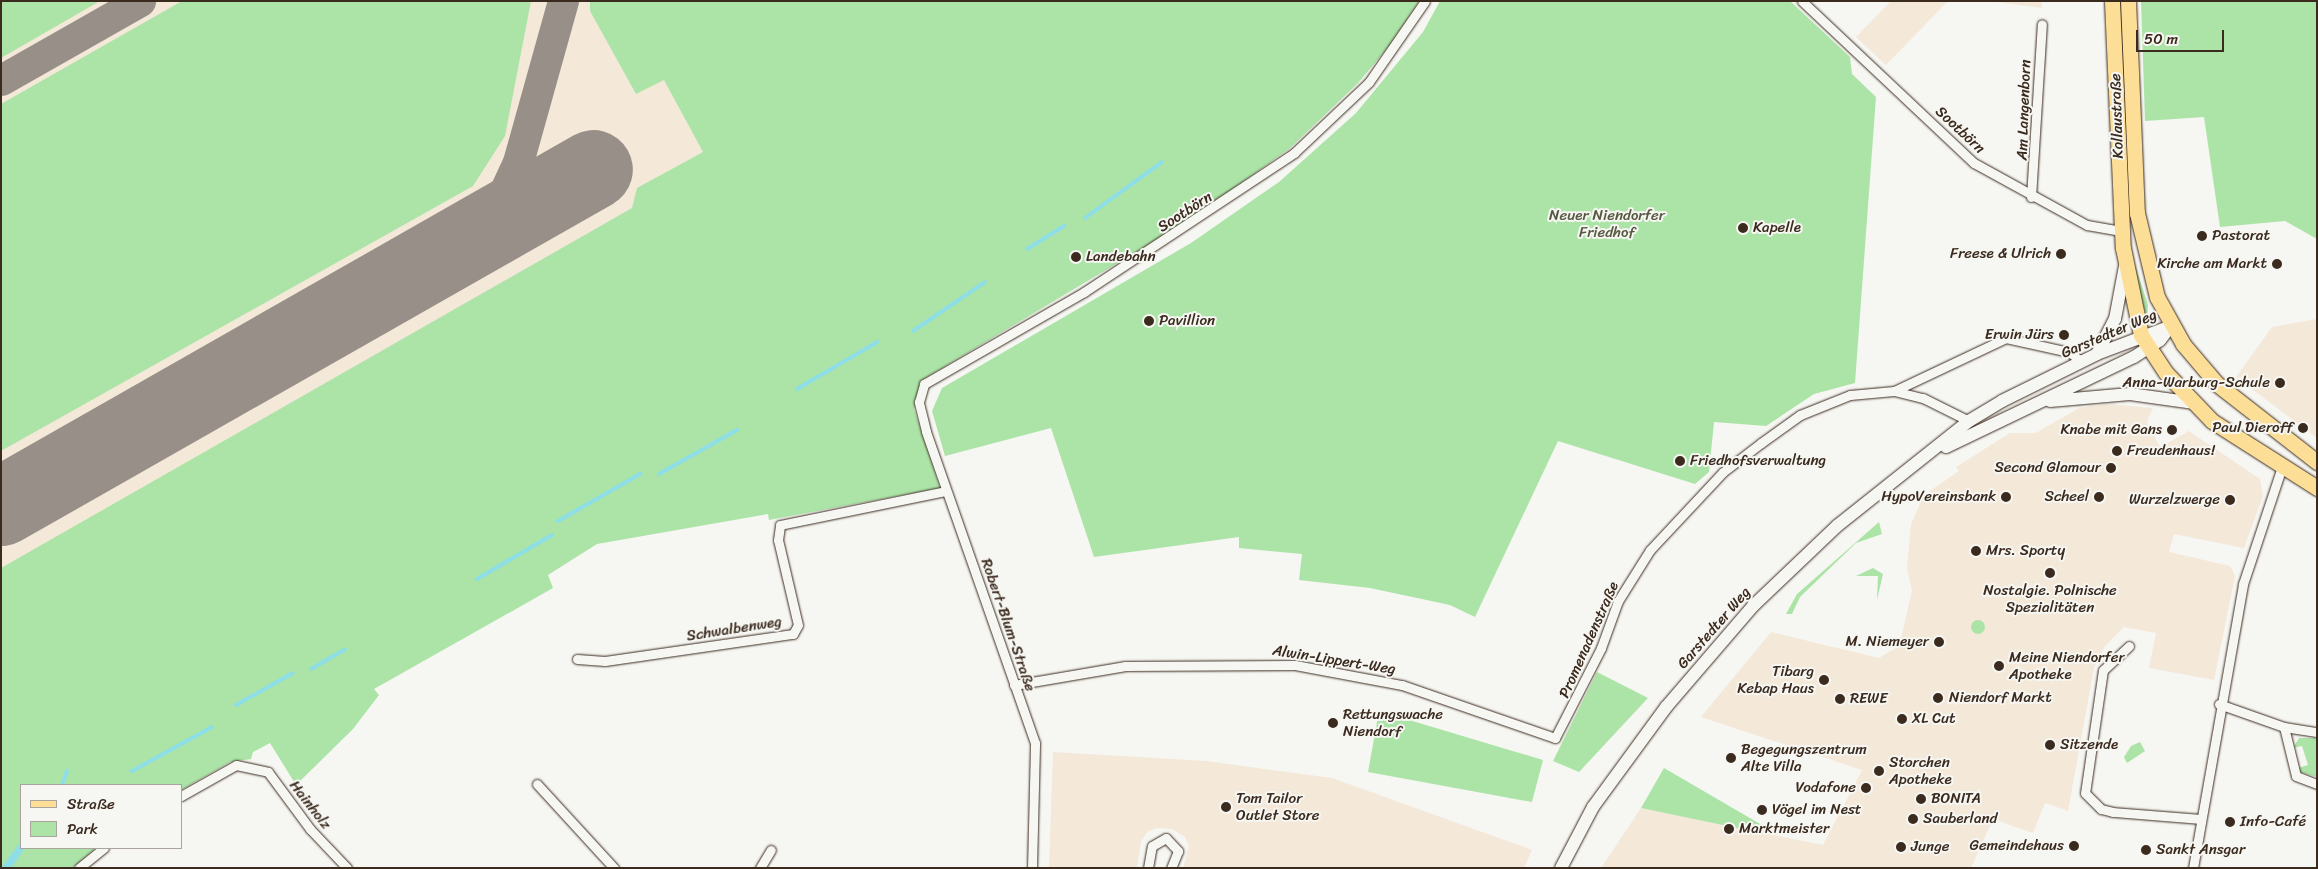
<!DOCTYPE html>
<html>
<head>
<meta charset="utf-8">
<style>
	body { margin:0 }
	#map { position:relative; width:2318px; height:869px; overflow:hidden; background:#f6f6f2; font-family:Sriracha,sans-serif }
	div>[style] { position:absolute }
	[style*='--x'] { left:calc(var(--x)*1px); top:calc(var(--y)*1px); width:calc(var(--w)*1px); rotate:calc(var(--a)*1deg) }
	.built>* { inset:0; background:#f4e8d9 }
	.green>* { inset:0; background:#ace4a8 }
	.round { border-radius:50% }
	.water>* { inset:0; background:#8ddee7 }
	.stream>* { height:4px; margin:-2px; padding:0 2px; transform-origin:2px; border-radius:2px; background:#8ddee7 }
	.taxiway>* { height:31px; margin:-15.5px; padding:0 15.5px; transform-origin:15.5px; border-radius:15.5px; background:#989088 }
	.runway>* { height:79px; margin:-39.5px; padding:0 39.5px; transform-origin:39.5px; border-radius:39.5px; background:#989088 }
	.roads { filter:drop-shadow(0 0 1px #3b2a1e) drop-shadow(0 0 1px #3b2a1e) }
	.street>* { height:9px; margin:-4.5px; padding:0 4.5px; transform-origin:4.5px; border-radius:4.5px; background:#f6f6f2 }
	.secondary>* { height:12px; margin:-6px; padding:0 6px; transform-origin:6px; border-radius:6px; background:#f6f6f2 }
	.primary>* { height:15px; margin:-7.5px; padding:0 7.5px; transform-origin:7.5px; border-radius:7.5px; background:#fcde96 }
	.dots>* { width:14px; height:14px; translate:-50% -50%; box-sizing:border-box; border:2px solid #f6f6f2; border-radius:50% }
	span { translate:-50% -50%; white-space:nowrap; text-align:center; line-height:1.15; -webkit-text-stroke:4px #f6f6f2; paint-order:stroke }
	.street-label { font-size:15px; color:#3b2a1e }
	.park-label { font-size:15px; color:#575840 }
	.poi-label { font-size:15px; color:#3b2a1e }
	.left { translate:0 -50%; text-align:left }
	.right { translate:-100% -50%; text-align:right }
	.frame { position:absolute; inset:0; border:2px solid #3b2a1e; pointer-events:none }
	.legend { position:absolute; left:20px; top:784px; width:162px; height:65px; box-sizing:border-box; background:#f6f6f2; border:1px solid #aba49d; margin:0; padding:6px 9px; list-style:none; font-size:15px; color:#3b2a1e }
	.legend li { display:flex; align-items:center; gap:10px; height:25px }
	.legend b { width:25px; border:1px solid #aba49d }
	.scale { position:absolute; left:2136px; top:30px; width:88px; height:22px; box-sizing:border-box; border:2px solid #3b2a1e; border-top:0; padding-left:6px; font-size:15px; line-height:18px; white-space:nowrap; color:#3b2a1e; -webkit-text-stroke:4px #f6f6f2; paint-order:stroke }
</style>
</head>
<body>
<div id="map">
	<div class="built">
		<i style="clip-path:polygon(1px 1px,1395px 1px,21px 785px,1px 834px)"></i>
		<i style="clip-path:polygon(1891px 1px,1948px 1px,1886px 65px,1856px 37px)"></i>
		<i style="clip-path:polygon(1990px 1px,2042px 1px,2042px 8px)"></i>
		<i style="clip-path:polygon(2317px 319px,2317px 438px,2236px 377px,2272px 327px)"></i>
		<i style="clip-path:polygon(2107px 404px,2153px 408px,2147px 422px,2160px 447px,2189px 431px,2260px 479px,2263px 496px,2244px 548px,2174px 534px,2169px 552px,2230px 566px,2235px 576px,2214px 680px,2149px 668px,2156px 633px,2124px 627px,2105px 646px,2094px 668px,2068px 811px,2045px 803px,2033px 833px,1993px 819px,1971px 868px,1601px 868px,1641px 808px,1823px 845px,1862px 770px,1701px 717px,1771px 632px,1879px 658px,1899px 646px,1912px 591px,1907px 568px,1911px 524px,1924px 495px,1959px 471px,1956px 467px,2010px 433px,2036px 433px,2079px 408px)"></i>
		<i style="clip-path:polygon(1053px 752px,1206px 761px,1332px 778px,1532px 850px,1524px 868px,1183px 868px,1189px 846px,1185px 837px,1172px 829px,1157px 828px,1147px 832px,1141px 842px,1137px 868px,1049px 868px)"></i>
	</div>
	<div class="green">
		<i style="clip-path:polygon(1px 1px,100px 1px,1px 58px)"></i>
		<i style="clip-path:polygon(182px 1px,531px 1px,505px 136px,473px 186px,1px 451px,1px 104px)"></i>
		<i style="clip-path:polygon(590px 1px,1419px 1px,1389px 46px,1358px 83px,1289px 149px,1181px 225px,922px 380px,914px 409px,940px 488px,769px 520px,768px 514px,597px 544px,548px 575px,553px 588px,374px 689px,379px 695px,353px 729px,296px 785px,270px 743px,253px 752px,251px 759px,230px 762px,181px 790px,181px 785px,21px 785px,21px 848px,96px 848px,72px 868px,1px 868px,1px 568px,632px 208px,637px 188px,703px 152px,664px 80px,636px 94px,590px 11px)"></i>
		<i style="clip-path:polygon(1440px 1px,1790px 1px,1850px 57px,1852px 74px,1876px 97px,1855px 383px,1814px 394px,1766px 426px,1714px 422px,1709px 472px,1695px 484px,1558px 441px,1475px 617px,1450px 605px,1370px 588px,1299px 580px,1302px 554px,1239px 548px,1239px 537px,1094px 557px,1051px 428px,945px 456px,932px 411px,942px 388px,1191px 243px,1279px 182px,1356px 113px,1423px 32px)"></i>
		<i style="clip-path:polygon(2141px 1px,2317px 1px,2317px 239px,2285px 221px,2220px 227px,2204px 117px,2145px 121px)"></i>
		<i style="clip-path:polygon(2134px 262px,2148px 305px,2147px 318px,2134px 278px)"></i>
		<i style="clip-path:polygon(1879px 522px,1882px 534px,1856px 543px,1800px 597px,1792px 614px,1786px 614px,1797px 594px)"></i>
		<i style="clip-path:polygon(1873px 568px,1883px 574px,1877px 600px,1878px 576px,1856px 576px)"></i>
		<i class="round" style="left:1971px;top:620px;width:14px;height:14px"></i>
		<i style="clip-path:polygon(1597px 672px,1648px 698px,1579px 772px,1553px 761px)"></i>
		<i style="clip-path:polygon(1379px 711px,1543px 760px,1532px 802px,1368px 772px)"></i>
		<i style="clip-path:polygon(2299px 738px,2317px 738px,2317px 777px,2300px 772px,2298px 768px,2308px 765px,2302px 746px,2293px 748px)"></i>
		<i style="clip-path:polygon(2140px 742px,2145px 751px,2127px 763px,2124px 757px,2131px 746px)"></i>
		<i style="clip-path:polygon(1664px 768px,1767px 828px,1766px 834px,1641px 808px)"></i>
	</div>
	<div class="water">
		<i style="clip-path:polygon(21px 841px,25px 848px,12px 867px,1px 868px)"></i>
	</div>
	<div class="stream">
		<i style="--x:1085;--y:218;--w:95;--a:-36"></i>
		<i style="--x:1027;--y:249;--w:44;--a:-31.9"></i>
		<i style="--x:913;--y:331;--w:87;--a:-34.2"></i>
		<i style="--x:797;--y:389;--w:93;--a:-30.4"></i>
		<i style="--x:659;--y:474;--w:90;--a:-29.4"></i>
		<i style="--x:558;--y:521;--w:95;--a:-29.8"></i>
		<i style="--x:477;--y:579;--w:87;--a:-30.4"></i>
		<i style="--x:311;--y:669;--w:39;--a:-30"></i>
		<i style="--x:236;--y:705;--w:65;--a:-29.3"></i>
		<i style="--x:132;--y:771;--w:91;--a:-28.8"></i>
		<i style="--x:62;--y:785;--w:15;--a:-70"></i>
	</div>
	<div class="taxiway">
		<i style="--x:1;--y:80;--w:160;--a:-29.6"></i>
		<i style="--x:422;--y:267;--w:65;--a:-34.9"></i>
		<i style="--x:475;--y:230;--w:50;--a:-53.1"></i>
		<i style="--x:505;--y:190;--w:31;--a:-65"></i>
		<i style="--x:518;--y:162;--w:167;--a:-74.4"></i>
	</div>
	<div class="runway">
		<i style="--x:1;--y:506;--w:681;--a:-29.65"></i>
	</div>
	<div class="roads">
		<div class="street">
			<i style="--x:1802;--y:1;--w:236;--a:43.3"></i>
			<i style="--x:1974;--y:163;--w:129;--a:28.8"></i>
			<i style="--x:2087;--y:225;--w:36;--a:10"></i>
			<i style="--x:2031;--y:197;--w:173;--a:-86.4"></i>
			<i style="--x:1894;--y:391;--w:124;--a:-25.3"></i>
			<i style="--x:2006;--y:338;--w:65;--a:12.5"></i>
			<i style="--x:2069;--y:352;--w:15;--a:37"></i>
			<i style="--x:2129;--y:646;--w:35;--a:137"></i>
			<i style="--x:2103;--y:670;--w:124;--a:98.3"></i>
			<i style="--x:2085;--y:793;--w:23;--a:45"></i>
			<i style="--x:2101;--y:809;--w:12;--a:14"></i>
			<i style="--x:2113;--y:812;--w:87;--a:4.6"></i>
			<i style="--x:577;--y:659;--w:28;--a:4"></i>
			<i style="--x:605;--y:661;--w:190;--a:-8.2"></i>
			<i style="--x:793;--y:634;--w:10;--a:-61"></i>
			<i style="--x:798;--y:625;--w:87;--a:-103.2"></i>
			<i style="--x:778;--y:540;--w:15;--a:-82"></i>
			<i style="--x:780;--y:525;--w:169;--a:-11.6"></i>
			<i style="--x:1014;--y:685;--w:113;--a:-9.7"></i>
			<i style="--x:1125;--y:666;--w:170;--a:-0.3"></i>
			<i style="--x:1295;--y:665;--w:109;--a:10.6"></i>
			<i style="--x:1402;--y:685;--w:162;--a:19.1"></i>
			<i style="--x:1555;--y:738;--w:101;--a:-62.9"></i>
			<i style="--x:1601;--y:648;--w:50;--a:-70.1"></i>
			<i style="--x:1618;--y:601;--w:60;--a:-57.9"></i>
			<i style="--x:1650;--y:550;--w:107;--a:-46.9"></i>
			<i style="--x:1723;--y:472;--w:48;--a:-37.3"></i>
			<i style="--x:1761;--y:443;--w:48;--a:-35.7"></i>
			<i style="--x:1800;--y:415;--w:54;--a:-21.8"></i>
			<i style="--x:1850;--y:395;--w:44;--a:-5.2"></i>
			<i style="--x:1894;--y:391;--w:30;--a:14"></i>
			<i style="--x:1923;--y:398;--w:51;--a:26.6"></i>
			<i style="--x:2219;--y:704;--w:69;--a:19.5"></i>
			<i style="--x:2284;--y:727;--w:33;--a:9"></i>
			<i style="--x:2284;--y:727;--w:50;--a:76.2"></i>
			<i style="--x:2296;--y:776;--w:22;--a:21"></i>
			<i style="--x:537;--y:784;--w:114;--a:47.5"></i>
			<i style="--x:181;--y:796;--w:63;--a:-29.4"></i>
			<i style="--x:236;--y:765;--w:33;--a:12"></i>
			<i style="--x:268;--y:772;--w:71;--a:53.6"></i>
			<i style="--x:310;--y:829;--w:54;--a:46.5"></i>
			<i style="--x:79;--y:868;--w:32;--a:-39"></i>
			<i style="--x:760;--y:868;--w:21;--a:-59"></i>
			<i style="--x:1032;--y:868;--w:125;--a:-88.6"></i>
			<i style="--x:1035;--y:743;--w:330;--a:-109.3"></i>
			<i style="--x:926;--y:431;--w:30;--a:-104"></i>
			<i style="--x:919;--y:402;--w:19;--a:-74"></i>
			<i style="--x:924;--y:384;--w:185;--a:-29.9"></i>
			<i style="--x:1084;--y:292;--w:252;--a:-33.5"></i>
			<i style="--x:1294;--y:153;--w:103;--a:-43.4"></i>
			<i style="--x:1369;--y:82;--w:98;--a:-55.3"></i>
			<i style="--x:1148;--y:868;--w:22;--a:-80"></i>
			<i style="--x:1152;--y:846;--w:16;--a:-30"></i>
			<i style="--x:1166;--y:838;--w:18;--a:47"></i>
			<i style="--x:1178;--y:851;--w:18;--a:112"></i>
			<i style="--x:2193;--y:868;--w:288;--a:-80"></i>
			<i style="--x:2243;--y:584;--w:123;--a:-71.6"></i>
		</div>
		<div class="secondary">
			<i style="--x:2098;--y:352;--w:37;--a:-63"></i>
			<i style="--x:2115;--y:319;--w:54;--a:-79.3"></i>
			<i style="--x:2050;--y:401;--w:80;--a:-5"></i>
			<i style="--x:2130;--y:394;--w:65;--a:8"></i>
			<i style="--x:1946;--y:447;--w:208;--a:-25.6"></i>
			<i style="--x:2134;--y:357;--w:31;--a:-33"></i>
			<i style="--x:2160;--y:340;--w:18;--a:-52"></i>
			<i style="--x:1561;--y:868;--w:69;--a:-62.3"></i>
			<i style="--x:1593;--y:807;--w:125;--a:-53.8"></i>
			<i style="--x:1667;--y:706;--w:132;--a:-49.3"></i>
			<i style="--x:1753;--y:606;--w:116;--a:-43.6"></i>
			<i style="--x:1837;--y:526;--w:169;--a:-38.5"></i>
			<i style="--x:1969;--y:421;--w:39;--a:-31"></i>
			<i style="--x:2002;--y:401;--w:106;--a:-26.3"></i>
			<i style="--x:2097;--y:354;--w:79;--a:-20.7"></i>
		</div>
		<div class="primary">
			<i style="--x:2112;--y:1;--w:247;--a:87.5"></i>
			<i style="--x:2123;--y:248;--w:89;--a:78.3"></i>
			<i style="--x:2141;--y:335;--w:45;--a:56.7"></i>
			<i style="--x:2166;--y:373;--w:66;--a:46.2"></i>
			<i style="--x:2212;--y:421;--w:125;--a:32.5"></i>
			<i style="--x:2128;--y:1;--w:212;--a:87.6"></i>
			<i style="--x:2137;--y:213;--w:86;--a:76.6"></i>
			<i style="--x:2157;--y:297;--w:54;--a:61"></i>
			<i style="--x:2183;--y:344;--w:52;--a:49.6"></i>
			<i style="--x:2217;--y:384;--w:127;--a:38"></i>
		</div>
	</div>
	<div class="dots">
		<i style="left:1743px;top:228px;background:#3b2a1e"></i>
		<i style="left:2202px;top:236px;background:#3b2a1e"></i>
		<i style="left:2061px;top:254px;background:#3b2a1e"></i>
		<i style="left:1076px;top:257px;background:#3b2a1e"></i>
		<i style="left:2277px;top:264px;background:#3b2a1e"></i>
		<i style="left:1149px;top:321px;background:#3b2a1e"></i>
		<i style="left:2064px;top:335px;background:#3b2a1e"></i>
		<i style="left:2280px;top:383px;background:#3b2a1e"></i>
		<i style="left:2303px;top:428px;background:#3b2a1e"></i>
		<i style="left:2172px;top:430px;background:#3b2a1e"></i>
		<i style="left:2117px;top:451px;background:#3b2a1e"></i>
		<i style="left:1680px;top:461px;background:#3b2a1e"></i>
		<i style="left:2111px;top:468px;background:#3b2a1e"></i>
		<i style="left:2006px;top:497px;background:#3b2a1e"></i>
		<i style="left:2099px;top:497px;background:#3b2a1e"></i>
		<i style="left:2230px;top:500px;background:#3b2a1e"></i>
		<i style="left:1976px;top:551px;background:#3b2a1e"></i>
		<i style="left:2050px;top:573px;background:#3b2a1e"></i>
		<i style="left:1939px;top:642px;background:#3b2a1e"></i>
		<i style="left:1999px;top:666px;background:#3b2a1e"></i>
		<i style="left:1824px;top:680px;background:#3b2a1e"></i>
		<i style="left:1938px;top:698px;background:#3b2a1e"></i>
		<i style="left:1840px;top:699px;background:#3b2a1e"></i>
		<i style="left:1902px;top:719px;background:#3b2a1e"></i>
		<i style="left:1333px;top:723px;background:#3b2a1e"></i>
		<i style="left:2050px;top:745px;background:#3b2a1e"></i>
		<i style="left:1731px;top:758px;background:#3b2a1e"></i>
		<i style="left:1879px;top:771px;background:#3b2a1e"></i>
		<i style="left:1866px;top:788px;background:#3b2a1e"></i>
		<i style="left:1921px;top:799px;background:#3b2a1e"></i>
		<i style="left:1226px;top:807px;background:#3b2a1e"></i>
		<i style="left:1762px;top:810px;background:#3b2a1e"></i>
		<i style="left:1913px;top:819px;background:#3b2a1e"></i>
		<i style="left:2230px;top:822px;background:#3b2a1e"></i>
		<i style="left:1729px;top:829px;background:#3b2a1e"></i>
		<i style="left:2074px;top:846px;background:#3b2a1e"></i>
		<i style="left:1901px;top:847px;background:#3b2a1e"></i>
		<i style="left:2146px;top:850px;background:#3b2a1e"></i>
	</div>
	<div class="street-label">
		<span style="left:2024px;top:110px;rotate:-88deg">Am Langenborn</span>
		<span style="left:2117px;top:116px;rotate:-92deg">Kollaustraße</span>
		<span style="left:1960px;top:130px;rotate:43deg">Sootbörn</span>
		<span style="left:1185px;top:212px;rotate:-33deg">Sootbörn</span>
		<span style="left:2109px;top:334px;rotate:-23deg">Garstedter Weg</span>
		<span style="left:1008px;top:625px;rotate:71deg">Robert-Blum-Straße</span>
		<span style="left:1714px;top:628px;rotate:-49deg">Garstedter Weg</span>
		<span style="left:734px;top:629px;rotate:-9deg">Schwalbenweg</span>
		<span style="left:1589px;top:640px;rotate:-66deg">Promenadenstraße</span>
		<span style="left:1334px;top:660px;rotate:9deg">Alwin-Lippert-Weg</span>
		<span style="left:310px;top:805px;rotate:52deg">Hainholz</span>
	</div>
	<div class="park-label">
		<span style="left:1607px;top:224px">Neuer Niendorfer<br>Friedhof</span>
	</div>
	<div class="poi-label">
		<span class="left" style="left:1753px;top:228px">Kapelle</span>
		<span class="left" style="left:2212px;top:236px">Pastorat</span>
		<span class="right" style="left:2051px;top:254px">Freese &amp; Ulrich</span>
		<span class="left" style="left:1086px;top:257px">Landebahn</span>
		<span class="right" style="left:2267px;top:264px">Kirche am Markt</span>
		<span class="left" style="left:1159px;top:321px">Pavillion</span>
		<span class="right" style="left:2054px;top:335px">Erwin Jürs</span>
		<span class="right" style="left:2270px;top:383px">Anna-Warburg-Schule</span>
		<span class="right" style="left:2293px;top:428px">Paul Dieroff</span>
		<span class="right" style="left:2162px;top:430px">Knabe mit Gans</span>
		<span class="left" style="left:2127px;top:451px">Freudenhaus!</span>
		<span class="left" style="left:1690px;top:461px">Friedhofsverwaltung</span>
		<span class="right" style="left:2101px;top:468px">Second Glamour</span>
		<span class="right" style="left:1996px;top:497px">HypoVereinsbank</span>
		<span class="right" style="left:2089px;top:497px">Scheel</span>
		<span class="right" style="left:2220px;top:500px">Wurzelzwerge</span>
		<span class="left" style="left:1986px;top:551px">Mrs. Sporty</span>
		<span style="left:2050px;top:599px">Nostalgie. Polnische<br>Spezialitäten</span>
		<span class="right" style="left:1929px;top:642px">M. Niemeyer</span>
		<span class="left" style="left:2009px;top:666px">Meine Niendorfer<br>Apotheke</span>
		<span class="right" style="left:1814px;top:680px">Tibarg<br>Kebap Haus</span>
		<span class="left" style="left:1949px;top:698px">Niendorf Markt</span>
		<span class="left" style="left:1850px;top:699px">REWE</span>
		<span class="left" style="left:1343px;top:723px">Rettungswache<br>Niendorf</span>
		<span class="left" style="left:1912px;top:719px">XL Cut</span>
		<span class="left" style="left:2060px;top:745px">Sitzende</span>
		<span class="left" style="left:1741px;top:758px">Begegungszentrum<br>Alte Villa</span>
		<span class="left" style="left:1889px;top:771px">Storchen<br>Apotheke</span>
		<span class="right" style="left:1856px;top:788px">Vodafone</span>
		<span class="left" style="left:1236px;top:807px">Tom Tailor<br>Outlet Store</span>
		<span class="left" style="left:1931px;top:799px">BONITA</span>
		<span class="left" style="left:1772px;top:810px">Vögel im Nest</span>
		<span class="left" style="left:1923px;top:819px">Sauberland</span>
		<span class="left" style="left:2240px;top:822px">Info-Café</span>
		<span class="left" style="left:1739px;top:829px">Marktmeister</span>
		<span class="right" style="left:2064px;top:846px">Gemeindehaus</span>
		<span class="left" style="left:1911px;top:847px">Junge</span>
		<span class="left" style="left:2156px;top:850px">Sankt Ansgar</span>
	</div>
	<div class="frame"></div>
	<ul class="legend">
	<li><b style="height:6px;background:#fcde96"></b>Straße</li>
	<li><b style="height:14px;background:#ace4a8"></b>Park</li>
	</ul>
	<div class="scale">50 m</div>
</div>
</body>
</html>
